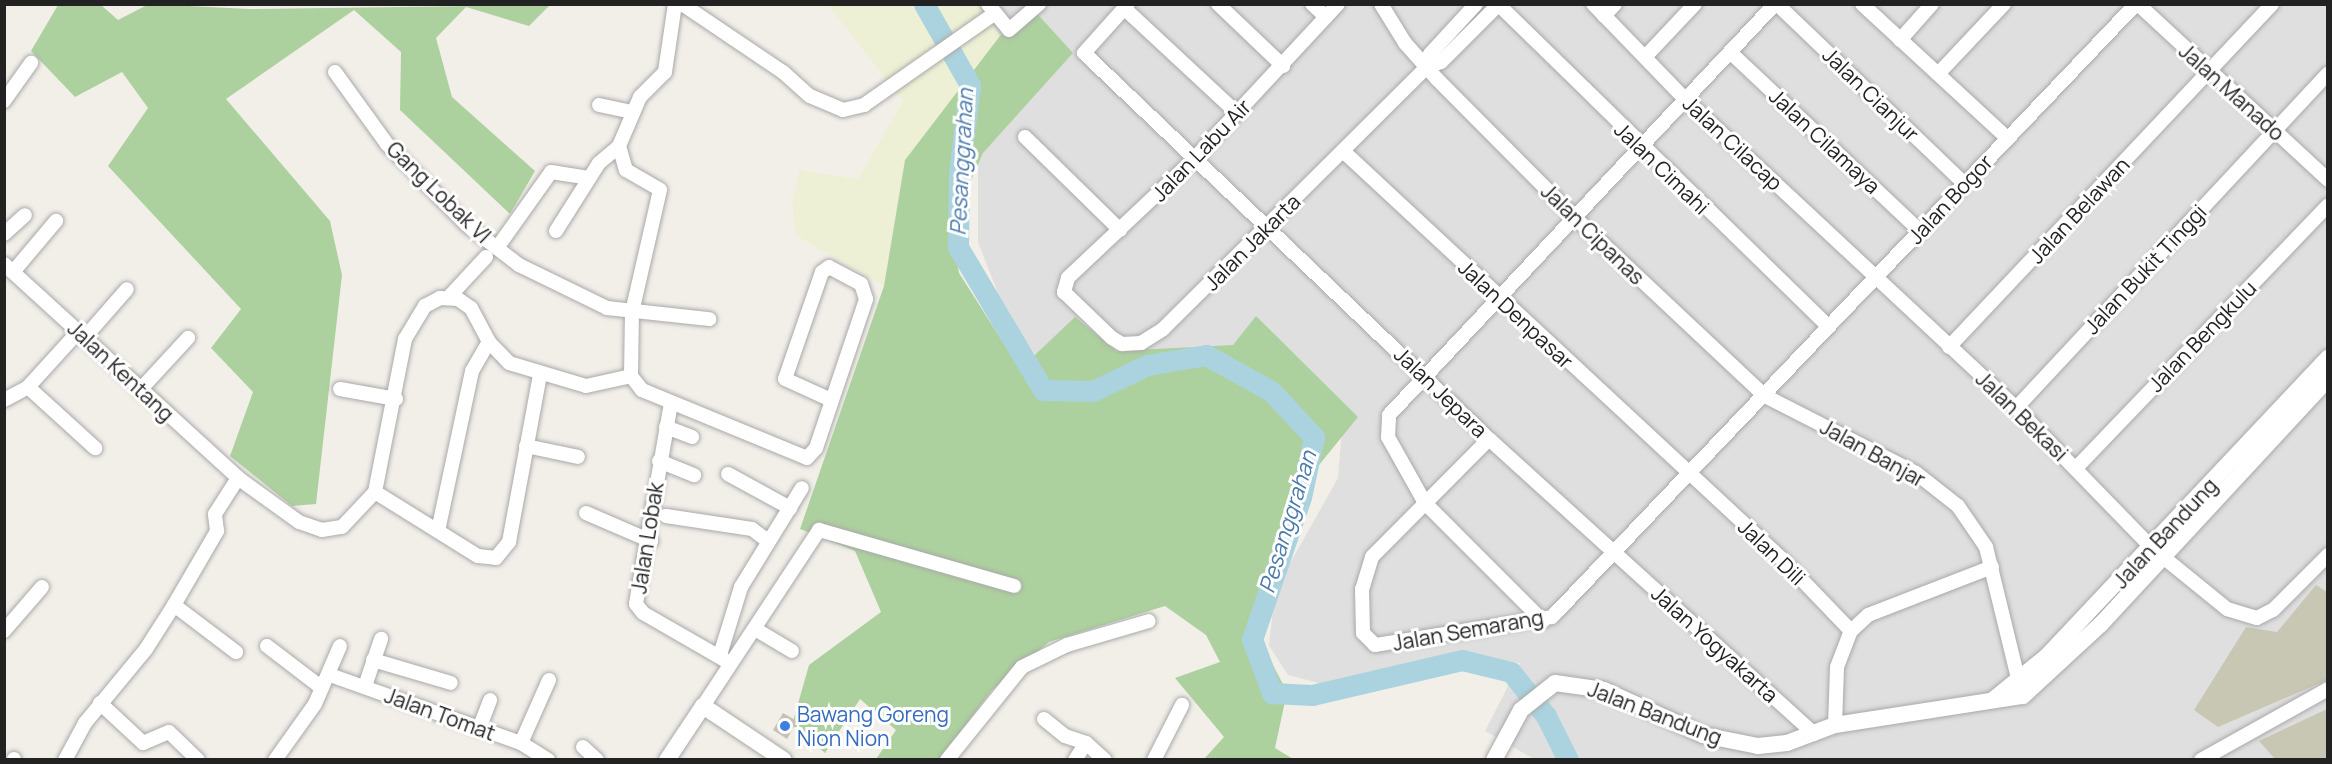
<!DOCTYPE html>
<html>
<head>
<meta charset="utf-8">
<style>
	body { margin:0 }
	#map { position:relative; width:2332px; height:764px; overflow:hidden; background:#f2efe9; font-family:Manrope,sans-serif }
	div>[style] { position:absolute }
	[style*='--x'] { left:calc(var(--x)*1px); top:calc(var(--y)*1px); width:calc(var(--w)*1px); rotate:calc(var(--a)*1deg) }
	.residential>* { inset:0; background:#e0dfdf }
	.construction>* { inset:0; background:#c7c7b4 }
	.farmland>* { inset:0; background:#eef0d5 }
	.forest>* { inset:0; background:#add19e }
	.river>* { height:21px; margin:-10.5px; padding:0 10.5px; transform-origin:10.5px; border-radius:10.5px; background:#aad3df }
	.building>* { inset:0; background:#c7bfb8 }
	.roads { filter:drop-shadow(0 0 2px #a9a9a9) drop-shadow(0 0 2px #a9a9a9) }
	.minor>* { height:14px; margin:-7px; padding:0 7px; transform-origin:7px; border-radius:7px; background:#fff }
	.tertiary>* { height:16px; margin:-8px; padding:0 8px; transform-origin:8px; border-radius:8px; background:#fff }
	.dots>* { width:16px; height:16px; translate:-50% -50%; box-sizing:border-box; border:3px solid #fff; border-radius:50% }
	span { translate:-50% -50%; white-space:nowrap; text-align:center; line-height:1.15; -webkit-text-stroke:6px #fff; paint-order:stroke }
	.street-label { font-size:21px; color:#222 }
	.shop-label { font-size:21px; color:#366cbe }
	.left { translate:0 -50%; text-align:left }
	.water-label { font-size:22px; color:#4a7aab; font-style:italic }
	.frame { position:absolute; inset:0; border:6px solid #222; pointer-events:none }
</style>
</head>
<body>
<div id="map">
	<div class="residential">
		<i style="clip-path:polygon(963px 5px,2327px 5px,2327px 759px,1534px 759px,1485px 731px,1520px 663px,1460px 655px,1326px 685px,1288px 675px,1269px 646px,1275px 590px,1338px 478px,1342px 429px,1039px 361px,1003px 306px,978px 242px,978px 162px)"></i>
	</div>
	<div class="construction">
		<i style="clip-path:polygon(2316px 585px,2327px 592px,2327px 680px,2218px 727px,2194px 710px,2246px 627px,2277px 632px)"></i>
		<i style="clip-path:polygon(2327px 709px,2327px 759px,2275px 759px,2259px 741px)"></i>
	</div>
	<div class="farmland">
		<i style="clip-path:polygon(828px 5px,981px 5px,1000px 36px,905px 160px,884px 286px,795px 235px,792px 204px,799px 170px,858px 179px,903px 101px)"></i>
	</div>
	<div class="forest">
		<i style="clip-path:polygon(149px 4px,249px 9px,550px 5px,529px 26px,466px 7px,436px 38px,452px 97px,535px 171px,510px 214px,400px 110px,401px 52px,354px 10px,226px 99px,330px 221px,342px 275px,316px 504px,292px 506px,230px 456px,253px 392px,211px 348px,241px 309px,108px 166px,148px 108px,122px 72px,75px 97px,31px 51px,58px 5px,101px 5px,118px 20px)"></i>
		<i style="clip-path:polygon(1031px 7px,1073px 53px,983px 153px,951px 226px,959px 273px,1020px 369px,1075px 317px,1116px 351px,1233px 345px,1256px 316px,1358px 417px,1319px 465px,1280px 551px,1258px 636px,1287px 692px,1275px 748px,1293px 759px,1204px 759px,1224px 737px,1175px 678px,1220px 662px,1206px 635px,1165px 606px,1049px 642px,992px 690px,940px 759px,876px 759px,896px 730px,860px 699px,825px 753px,792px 725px,809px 665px,881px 612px,855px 551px,800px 529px,884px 286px,905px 160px,1000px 36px)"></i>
	</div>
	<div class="river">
		<i style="--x:924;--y:4;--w:93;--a:60.4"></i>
		<i style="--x:970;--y:85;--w:89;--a:97.1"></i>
		<i style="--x:959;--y:173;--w:74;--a:90.8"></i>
		<i style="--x:958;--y:247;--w:166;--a:59.3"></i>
		<i style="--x:1043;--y:390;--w:50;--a:1.1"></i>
		<i style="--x:1093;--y:391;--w:60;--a:-25.7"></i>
		<i style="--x:1147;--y:365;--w:60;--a:-9.6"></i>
		<i style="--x:1206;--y:355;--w:74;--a:29"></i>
		<i style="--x:1271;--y:391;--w:63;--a:46.9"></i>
		<i style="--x:1314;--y:437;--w:61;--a:102.2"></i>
		<i style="--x:1301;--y:497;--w:150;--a:109"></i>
		<i style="--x:1252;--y:639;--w:58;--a:69.7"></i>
		<i style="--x:1272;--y:693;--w:40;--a:2.9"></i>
		<i style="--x:1312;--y:695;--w:154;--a:-13.1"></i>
		<i style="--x:1462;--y:660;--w:50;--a:13.8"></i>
		<i style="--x:1511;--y:672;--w:56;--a:51.5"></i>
		<i style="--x:1546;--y:716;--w:49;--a:63.4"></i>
	</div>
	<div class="building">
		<i style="clip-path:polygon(783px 713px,797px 721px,787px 739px,773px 730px)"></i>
	</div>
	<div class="roads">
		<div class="minor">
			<i style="--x:675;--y:4;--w:69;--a:98.4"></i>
			<i style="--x:665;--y:72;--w:35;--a:135"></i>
			<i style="--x:640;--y:97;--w:53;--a:113.2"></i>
			<i style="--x:619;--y:146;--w:25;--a:74"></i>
			<i style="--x:626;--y:170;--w:39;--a:30"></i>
			<i style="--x:660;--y:190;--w:125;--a:102.9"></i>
			<i style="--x:632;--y:312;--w:64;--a:90.9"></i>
			<i style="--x:631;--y:376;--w:18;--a:52"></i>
			<i style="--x:642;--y:390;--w:178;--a:22.4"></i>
			<i style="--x:807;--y:458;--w:13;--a:-48"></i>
			<i style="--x:816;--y:448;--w:157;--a:-71.4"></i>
			<i style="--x:866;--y:299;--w:16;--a:-108"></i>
			<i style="--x:861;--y:284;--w:36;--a:-152"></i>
			<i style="--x:829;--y:267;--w:9;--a:144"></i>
			<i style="--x:822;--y:272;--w:113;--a:109.1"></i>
			<i style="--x:785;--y:379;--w:51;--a:24.5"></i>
			<i style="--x:682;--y:4;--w:122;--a:34"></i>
			<i style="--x:783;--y:72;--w:36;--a:42"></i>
			<i style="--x:810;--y:96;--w:36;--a:23"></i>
			<i style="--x:843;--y:110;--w:22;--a:-13"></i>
			<i style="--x:864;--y:105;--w:159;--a:-35"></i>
			<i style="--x:988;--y:4;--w:33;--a:51"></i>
			<i style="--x:1009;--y:30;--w:40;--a:-41"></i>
			<i style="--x:1128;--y:4;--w:66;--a:131.9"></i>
			<i style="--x:1084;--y:53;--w:559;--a:43.62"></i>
			<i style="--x:1489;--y:439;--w:439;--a:42.2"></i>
			<i style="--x:1218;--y:4;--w:90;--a:43.6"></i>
			<i style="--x:1312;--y:4;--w:19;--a:43"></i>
			<i style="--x:1338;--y:4;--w:213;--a:132.9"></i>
			<i style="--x:1193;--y:160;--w:172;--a:136.7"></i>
			<i style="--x:1068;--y:278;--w:15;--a:106"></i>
			<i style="--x:1064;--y:292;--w:66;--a:43.8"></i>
			<i style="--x:1112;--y:338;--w:12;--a:31"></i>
			<i style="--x:1122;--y:344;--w:19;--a:-3"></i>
			<i style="--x:1141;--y:343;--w:26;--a:-32"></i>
			<i style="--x:1163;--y:329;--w:372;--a:-44.8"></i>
			<i style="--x:1427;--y:67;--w:15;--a:-20"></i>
			<i style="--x:1441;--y:62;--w:82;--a:-45"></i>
			<i style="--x:1381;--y:4;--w:46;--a:58.4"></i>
			<i style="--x:1405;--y:43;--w:48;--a:48.4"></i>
			<i style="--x:1437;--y:79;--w:192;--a:45.2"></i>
			<i style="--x:1572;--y:215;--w:265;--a:43.2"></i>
			<i style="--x:1765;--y:396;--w:169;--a:27"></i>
			<i style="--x:1916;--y:473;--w:53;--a:38.2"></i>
			<i style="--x:1958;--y:506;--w:50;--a:55.7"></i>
			<i style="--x:1986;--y:547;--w:144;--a:76.3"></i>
			<i style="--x:1593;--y:4;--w:134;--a:45.9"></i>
			<i style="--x:1686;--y:100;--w:451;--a:43"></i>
			<i style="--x:2016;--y:408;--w:195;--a:45.8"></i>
			<i style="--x:2152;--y:548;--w:97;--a:39.1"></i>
			<i style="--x:2227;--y:609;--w:31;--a:17"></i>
			<i style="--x:2257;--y:618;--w:18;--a:-27"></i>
			<i style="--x:2273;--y:610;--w:78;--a:-45"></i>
			<i style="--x:1777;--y:4;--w:260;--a:43.8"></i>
			<i style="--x:1862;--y:4;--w:197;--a:42.7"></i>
			<i style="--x:2138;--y:4;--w:259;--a:42.8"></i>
			<i style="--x:1499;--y:5;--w:461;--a:44.3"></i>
			<i style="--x:1124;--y:8;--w:154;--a:42.9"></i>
			<i style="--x:1604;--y:16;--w:16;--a:-47"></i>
			<i style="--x:1900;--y:40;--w:48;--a:-48.4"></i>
			<i style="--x:1730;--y:52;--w:261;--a:43.3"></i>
			<i style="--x:1645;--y:57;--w:73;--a:-46.7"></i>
			<i style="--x:1427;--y:67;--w:13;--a:-77"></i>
			<i style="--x:1430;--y:54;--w:68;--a:-47.4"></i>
			<i style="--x:335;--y:72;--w:89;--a:54.2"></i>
			<i style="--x:387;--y:144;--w:114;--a:45.4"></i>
			<i style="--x:467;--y:225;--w:66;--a:37.6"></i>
			<i style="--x:519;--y:265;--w:98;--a:26"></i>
			<i style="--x:607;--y:308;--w:103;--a:6.2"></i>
			<i style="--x:1938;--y:74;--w:96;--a:-46.7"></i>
			<i style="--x:4;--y:101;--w:47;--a:-54.6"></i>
			<i style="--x:599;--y:105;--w:35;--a:12"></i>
			<i style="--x:1025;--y:137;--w:133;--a:44.4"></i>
			<i style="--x:1343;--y:151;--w:598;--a:42.9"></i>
			<i style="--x:1781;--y:558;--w:101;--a:46.2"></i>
			<i style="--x:556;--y:231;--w:80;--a:-57.7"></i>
			<i style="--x:599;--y:163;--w:26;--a:-40"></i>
			<i style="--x:4;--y:234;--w:28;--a:-42"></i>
			<i style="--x:497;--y:248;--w:93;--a:-54.6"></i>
			<i style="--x:551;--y:172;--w:38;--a:9"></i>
			<i style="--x:4;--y:264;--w:317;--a:42.4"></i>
			<i style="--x:238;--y:478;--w:75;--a:35.8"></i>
			<i style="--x:299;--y:522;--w:24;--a:19"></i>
			<i style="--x:322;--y:530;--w:20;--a:-9"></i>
			<i style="--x:342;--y:527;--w:48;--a:-46.7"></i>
			<i style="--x:375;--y:492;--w:156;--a:-78.9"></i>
			<i style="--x:405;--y:339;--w:39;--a:-59"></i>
			<i style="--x:425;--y:306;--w:17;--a:-28"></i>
			<i style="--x:440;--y:298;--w:18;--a:3"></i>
			<i style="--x:458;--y:299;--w:16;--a:35"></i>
			<i style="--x:471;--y:308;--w:38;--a:62"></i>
			<i style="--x:489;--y:342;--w:29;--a:46"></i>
			<i style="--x:509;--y:363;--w:80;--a:16.6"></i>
			<i style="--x:586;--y:386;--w:46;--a:-12.5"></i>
			<i style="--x:13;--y:272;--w:67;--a:-49.9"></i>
			<i style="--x:448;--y:298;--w:56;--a:-47.2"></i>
			<i style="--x:86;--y:336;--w:62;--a:-48.9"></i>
			<i style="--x:1949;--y:347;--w:471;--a:-46.7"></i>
			<i style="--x:28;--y:387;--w:91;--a:42.3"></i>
			<i style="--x:340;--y:389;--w:57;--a:10.1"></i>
			<i style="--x:140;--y:390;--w:71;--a:-47.3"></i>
			<i style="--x:4;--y:400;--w:27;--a:-28"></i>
			<i style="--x:28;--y:387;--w:76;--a:-47.7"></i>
			<i style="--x:671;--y:403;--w:204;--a:99.9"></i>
			<i style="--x:636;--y:604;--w:11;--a:52"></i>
			<i style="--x:643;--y:613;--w:100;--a:29.9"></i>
			<i style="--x:2016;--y:408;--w:457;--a:-47"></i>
			<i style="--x:666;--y:427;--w:28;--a:21"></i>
			<i style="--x:1489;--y:439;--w:166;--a:134.8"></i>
			<i style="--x:1372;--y:557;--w:34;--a:107"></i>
			<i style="--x:1362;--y:589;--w:44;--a:88.7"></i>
			<i style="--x:1363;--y:633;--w:17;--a:45"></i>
			<i style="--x:1375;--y:645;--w:179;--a:-9"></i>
			<i style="--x:1552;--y:617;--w:847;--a:-46.39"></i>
			<i style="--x:526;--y:446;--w:53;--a:11.9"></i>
			<i style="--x:659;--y:461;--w:38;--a:22"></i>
			<i style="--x:2076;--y:468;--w:364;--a:-46.2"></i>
			<i style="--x:728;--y:474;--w:71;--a:28.7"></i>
			<i style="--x:375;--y:492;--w:121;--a:31.9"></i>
			<i style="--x:478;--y:556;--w:18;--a:6"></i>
			<i style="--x:496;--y:558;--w:21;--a:-51"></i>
			<i style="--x:509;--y:542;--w:171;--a:-79.5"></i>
			<i style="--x:586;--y:513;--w:71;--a:23.3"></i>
			<i style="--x:666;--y:516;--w:87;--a:8.6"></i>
			<i style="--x:752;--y:529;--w:21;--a:37"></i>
			<i style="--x:438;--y:531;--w:164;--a:-78"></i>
			<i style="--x:472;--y:371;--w:34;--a:-60"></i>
			<i style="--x:174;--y:605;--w:78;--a:37.2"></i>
			<i style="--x:1543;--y:621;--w:167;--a:-135"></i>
			<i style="--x:1425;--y:503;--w:76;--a:-119.3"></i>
			<i style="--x:1388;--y:437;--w:22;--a:-87"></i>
			<i style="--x:1389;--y:415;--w:564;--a:-46.8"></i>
			<i style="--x:755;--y:629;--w:43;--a:30.7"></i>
			<i style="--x:4;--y:631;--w:58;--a:-49.2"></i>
			<i style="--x:267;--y:646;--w:69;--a:37.4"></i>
			<i style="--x:720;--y:655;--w:71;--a:-72.8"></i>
			<i style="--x:741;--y:587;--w:116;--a:-58.4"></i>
			<i style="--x:373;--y:660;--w:81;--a:16.4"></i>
			<i style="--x:330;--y:675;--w:203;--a:19.6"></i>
			<i style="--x:521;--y:743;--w:32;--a:32"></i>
			<i style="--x:365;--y:686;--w:50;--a:-71.2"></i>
			<i style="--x:100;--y:703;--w:59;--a:42.9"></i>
			<i style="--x:143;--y:743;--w:28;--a:-23"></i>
			<i style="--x:169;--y:732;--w:40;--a:44"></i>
			<i style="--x:703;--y:706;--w:211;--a:-56.6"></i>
			<i style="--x:819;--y:530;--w:203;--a:16"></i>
			<i style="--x:1044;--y:719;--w:27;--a:39"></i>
			<i style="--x:1065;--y:736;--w:22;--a:18"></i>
			<i style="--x:1086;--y:743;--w:20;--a:123"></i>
			<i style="--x:1835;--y:725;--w:58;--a:-88"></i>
			<i style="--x:1837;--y:667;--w:39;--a:-69"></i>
			<i style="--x:1851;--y:631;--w:23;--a:-43"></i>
			<i style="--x:1868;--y:615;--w:133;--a:-21.2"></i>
			<i style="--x:479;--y:729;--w:31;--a:-69"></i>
			<i style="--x:521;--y:743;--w:69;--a:-66"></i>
			<i style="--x:1086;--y:743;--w:25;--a:42"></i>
			<i style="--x:583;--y:747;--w:19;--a:43"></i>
			<i style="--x:14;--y:760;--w:1;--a:-90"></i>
			<i style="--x:65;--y:760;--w:42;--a:-61.6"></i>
			<i style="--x:85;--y:723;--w:96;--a:-50.5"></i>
			<i style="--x:146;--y:649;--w:52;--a:-57.5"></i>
			<i style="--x:174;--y:605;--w:86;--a:-59.8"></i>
			<i style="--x:217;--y:531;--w:17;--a:-97"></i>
			<i style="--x:215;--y:514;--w:43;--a:-57.4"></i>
			<i style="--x:275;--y:760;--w:69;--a:-54.5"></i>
			<i style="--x:315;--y:704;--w:63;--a:-66.7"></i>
			<i style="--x:947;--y:760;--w:119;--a:-51.1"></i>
			<i style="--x:1022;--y:667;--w:50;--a:-26.1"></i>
			<i style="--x:1067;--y:645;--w:85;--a:-16.3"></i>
			<i style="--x:1154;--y:760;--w:62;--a:-63"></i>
			<i style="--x:2201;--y:760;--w:145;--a:-29.2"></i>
		</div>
		<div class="tertiary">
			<i style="--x:1994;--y:699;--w:68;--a:-39.1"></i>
			<i style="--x:2047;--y:656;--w:410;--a:-46.7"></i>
			<i style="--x:667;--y:760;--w:65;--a:-56.3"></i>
			<i style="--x:703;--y:706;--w:97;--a:33.7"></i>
			<i style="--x:1494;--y:760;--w:57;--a:-61.6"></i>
			<i style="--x:1521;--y:710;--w:43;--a:-38.5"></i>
			<i style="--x:1555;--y:683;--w:49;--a:8.1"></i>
			<i style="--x:1604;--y:690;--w:109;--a:24.4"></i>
			<i style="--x:1703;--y:735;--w:56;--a:11.3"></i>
			<i style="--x:1758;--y:746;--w:29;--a:-6"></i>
			<i style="--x:1787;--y:743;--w:51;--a:-20.6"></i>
			<i style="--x:1835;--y:725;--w:190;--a:-8.8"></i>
			<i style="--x:2023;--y:696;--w:106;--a:-42.7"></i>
			<i style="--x:2101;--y:624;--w:334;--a:-47.2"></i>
		</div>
	</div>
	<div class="dots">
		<i style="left:785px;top:726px;background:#3f7fe0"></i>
	</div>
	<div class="street-label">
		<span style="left:2232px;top:92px;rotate:42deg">Jalan Manado</span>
		<span style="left:1871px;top:94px;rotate:44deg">Jalan Cianjur</span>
		<span style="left:1825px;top:141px;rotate:43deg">Jalan Cilamaya</span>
		<span style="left:1733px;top:143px;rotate:43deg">Jalan Cilacap</span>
		<span style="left:1201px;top:150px;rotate:-46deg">Jalan Labu Air</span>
		<span style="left:1662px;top:168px;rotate:44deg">Jalan Cimahi</span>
		<span style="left:439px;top:192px;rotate:44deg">Gang Lobak VI</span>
		<span style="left:1950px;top:199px;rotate:-47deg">Jalan Bogor</span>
		<span style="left:2079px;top:210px;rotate:-47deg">Jalan Belawan</span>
		<span style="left:1593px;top:234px;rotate:44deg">Jalan Cipanas</span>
		<span style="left:1252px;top:242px;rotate:-45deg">Jalan Jakarta</span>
		<span style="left:2145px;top:269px;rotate:-47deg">Jalan Bukit Tinggi</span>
		<span style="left:1516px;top:314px;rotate:43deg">Jalan Denpasar</span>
		<span style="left:2202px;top:336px;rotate:-46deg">Jalan Bengkulu</span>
		<span style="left:121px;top:371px;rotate:43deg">Jalan Kentang</span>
		<span style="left:1441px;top:392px;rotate:44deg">Jalan Jepara</span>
		<span style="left:2022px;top:416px;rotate:44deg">Jalan Bekasi</span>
		<span style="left:1873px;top:453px;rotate:29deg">Jalan Banjar</span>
		<span style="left:2165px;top:533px;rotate:-47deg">Jalan Bandung</span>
		<span style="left:647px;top:538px;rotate:-81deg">Jalan Lobak</span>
		<span style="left:1772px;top:552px;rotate:44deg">Jalan Dili</span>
		<span style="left:1468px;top:630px;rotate:-10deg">Jalan Semarang</span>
		<span style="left:1715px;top:644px;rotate:42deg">Jalan Yogyakarta</span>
		<span style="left:1655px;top:713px;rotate:21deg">Jalan Bandung</span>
		<span style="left:440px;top:714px;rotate:20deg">Jalan Tomat</span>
	</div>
	<div class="shop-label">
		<span class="left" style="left:797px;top:726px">Bawang Goreng<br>Nion Nion</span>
	</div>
	<div class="water-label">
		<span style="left:962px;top:162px;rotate:-87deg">Pesanggrahan</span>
		<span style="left:1288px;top:522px;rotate:-73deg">Pesanggrahan</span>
	</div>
	<div class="frame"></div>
</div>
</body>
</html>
